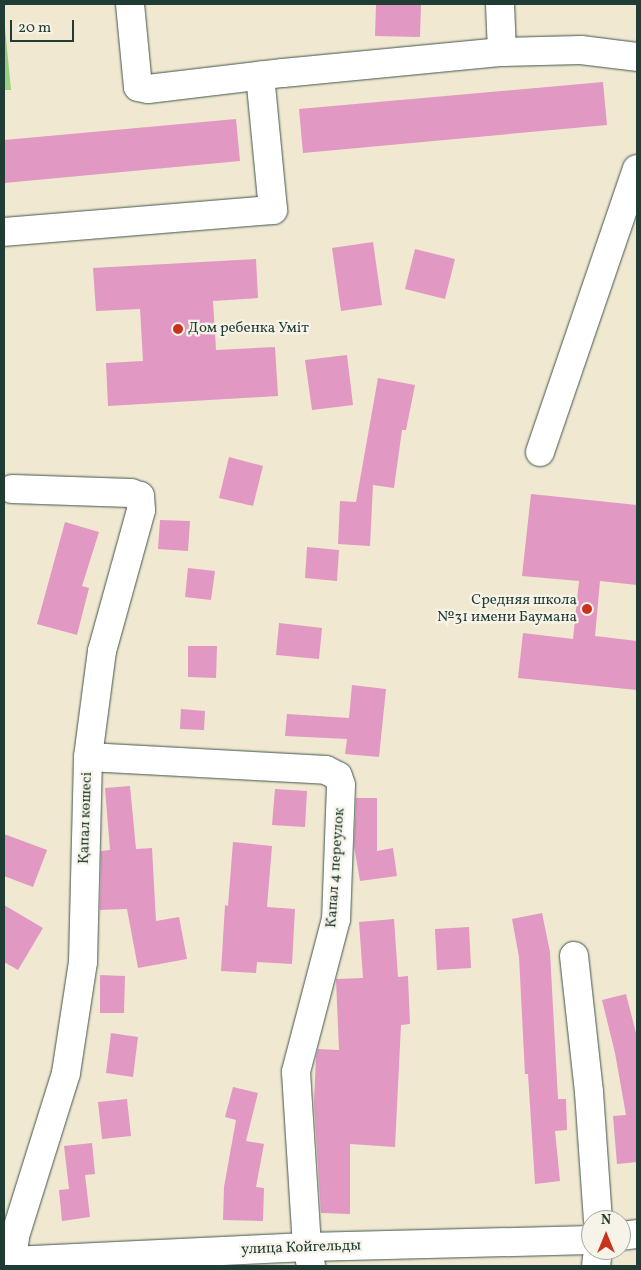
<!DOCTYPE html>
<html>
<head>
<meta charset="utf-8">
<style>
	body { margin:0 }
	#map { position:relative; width:641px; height:1270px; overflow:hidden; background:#f1e8d1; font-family:Vollkorn,serif }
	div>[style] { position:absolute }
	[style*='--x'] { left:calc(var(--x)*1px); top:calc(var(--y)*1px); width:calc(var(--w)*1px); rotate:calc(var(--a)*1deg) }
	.green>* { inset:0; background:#99d183 }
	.building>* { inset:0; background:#e198c3 }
	.roads { filter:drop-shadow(0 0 1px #3e574c) drop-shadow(0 0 1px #3e574c) }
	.minor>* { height:28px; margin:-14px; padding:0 14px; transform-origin:14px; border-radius:14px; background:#fff }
	.dots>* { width:14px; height:14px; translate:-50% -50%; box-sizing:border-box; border:2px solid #f7f3e8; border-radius:50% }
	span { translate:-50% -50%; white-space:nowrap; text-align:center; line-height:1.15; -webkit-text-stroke:4.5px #f7f3e8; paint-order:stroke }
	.poi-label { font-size:15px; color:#1f3d34 }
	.left { translate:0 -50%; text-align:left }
	.right { translate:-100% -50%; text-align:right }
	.street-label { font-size:15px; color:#1f3d34 }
	.frame { position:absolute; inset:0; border:5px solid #1f3d34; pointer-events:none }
	.north { position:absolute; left:581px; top:1210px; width:50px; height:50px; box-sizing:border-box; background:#f7f3e8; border:1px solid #a1aaa0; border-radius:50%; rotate:0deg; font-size:14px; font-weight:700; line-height:20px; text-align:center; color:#1f3d34 }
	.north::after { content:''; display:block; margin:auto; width:18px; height:22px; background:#c8321e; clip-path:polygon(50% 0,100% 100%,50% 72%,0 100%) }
	.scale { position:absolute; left:10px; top:20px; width:64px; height:22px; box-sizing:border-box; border:2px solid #1f3d34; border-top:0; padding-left:6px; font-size:15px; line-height:18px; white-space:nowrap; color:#1f3d34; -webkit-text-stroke:4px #f7f3e8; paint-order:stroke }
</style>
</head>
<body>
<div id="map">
	<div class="green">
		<i style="clip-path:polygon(4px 18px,11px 90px,4px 90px)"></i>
	</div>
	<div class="building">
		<i style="clip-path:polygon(376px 4px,421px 4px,420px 37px,375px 36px)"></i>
		<i style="clip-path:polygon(603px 82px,607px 125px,303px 153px,299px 109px)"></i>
		<i style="clip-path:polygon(236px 119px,240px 161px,4px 183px,4px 140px)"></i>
		<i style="clip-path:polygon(373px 242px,382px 305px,341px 311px,332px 248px)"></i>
		<i style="clip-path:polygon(415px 249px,455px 259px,445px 299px,405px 289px)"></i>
		<i style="clip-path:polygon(256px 259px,258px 298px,213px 301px,216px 350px,275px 347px,278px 396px,108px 406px,106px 363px,143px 361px,140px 309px,96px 311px,93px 268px)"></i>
		<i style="clip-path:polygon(347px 355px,353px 405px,312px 410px,305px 360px)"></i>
		<i style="clip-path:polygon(378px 378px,415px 385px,406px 430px,402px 430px,394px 488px,373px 485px,370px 546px,338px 544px,340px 501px,356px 502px)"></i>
		<i style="clip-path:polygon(229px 457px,263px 466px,253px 506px,219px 498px)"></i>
		<i style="clip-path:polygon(531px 494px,637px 505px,637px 585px,600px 581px,595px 636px,637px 641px,637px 690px,518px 678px,523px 633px,573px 639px,579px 581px,522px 576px)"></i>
		<i style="clip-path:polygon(160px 520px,190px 521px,188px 551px,158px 549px)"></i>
		<i style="clip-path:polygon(65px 522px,99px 532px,82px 586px,89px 588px,77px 635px,37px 624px)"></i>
		<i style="clip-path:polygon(307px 547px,339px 550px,337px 581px,305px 578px)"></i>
		<i style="clip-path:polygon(188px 568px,215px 571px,211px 600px,185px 597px)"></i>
		<i style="clip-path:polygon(279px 623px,322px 628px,319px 659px,276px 655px)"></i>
		<i style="clip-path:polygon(188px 646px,217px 646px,216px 678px,188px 677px)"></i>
		<i style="clip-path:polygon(352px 685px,386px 689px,379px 757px,345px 754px,347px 739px,285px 736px,287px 714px,349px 718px)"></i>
		<i style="clip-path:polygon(181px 709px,205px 711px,204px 730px,180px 729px)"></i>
		<i style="clip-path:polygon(130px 786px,136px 849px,152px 848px,156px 921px,179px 917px,187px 959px,138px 968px,127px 909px,100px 910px,101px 851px,110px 850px,105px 788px)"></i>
		<i style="clip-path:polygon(275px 789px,307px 791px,305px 827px,272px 825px)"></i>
		<i style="clip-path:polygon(356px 798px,377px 798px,377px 851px,393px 848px,397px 876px,360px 881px,354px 846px)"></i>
		<i style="clip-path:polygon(4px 834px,47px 850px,33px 887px,4px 876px)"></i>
		<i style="clip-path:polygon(233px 842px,272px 846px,267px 907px,295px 909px,292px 964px,257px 962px,256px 973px,221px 971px,225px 905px,228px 906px)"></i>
		<i style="clip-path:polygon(4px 905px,43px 928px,18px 970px,4px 962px)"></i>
		<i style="clip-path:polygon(542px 913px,550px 952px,558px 1099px,566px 1099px,567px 1130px,555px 1131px,560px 1181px,535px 1184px,528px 1074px,525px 1074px,519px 957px,512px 919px)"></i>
		<i style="clip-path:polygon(394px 919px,398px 977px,408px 976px,410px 1024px,401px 1025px,395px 1147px,350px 1144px,350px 1214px,321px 1213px,314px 1103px,316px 1057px,318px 1049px,339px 1050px,336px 979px,363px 978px,359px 922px)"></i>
		<i style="clip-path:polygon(469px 927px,471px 968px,437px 970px,435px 929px)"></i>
		<i style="clip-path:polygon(100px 975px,125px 976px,124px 1013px,100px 1013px)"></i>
		<i style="clip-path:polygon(626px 994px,637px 1037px,637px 1162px,617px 1164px,613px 1116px,626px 1115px,615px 1053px,602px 1000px)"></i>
		<i style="clip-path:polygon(111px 1033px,138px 1037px,133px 1077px,106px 1073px)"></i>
		<i style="clip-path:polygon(233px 1087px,258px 1093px,246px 1141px,264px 1144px,256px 1187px,264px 1188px,263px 1221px,223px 1220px,224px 1187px,236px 1120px,225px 1117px)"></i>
		<i style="clip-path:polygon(127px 1099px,131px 1136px,102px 1139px,98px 1102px)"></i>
		<i style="clip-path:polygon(92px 1143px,95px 1174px,85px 1175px,90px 1217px,62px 1221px,59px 1190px,69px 1189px,64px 1146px)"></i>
	</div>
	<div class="roads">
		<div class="minor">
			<i style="--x:130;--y:4;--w:83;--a:84.5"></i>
			<i style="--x:138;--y:87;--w:10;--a:11"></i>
			<i style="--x:148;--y:89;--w:136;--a:-6.8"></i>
			<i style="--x:283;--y:73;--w:220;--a:-5.5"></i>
			<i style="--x:502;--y:52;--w:79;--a:-1.5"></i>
			<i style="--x:581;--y:50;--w:56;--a:7.1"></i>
			<i style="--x:500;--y:4;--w:48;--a:87.6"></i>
			<i style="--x:4;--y:232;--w:270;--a:-4.7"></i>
			<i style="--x:273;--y:210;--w:135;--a:-95.5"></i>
			<i style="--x:540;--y:452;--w:299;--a:-71.1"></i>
			<i style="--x:88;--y:757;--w:238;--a:3.1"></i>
			<i style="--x:326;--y:770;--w:13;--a:27"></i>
			<i style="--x:338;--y:776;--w:9;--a:72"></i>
			<i style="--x:341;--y:785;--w:134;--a:92.1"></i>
			<i style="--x:336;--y:919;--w:158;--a:104.7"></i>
			<i style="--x:296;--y:1072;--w:175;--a:86.4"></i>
			<i style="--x:307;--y:1247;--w:19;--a:78"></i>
			<i style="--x:574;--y:956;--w:137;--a:83.7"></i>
			<i style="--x:589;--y:1092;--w:128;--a:86"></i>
			<i style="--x:621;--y:1236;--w:16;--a:-7"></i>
			<i style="--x:12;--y:1261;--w:295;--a:-2.7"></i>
			<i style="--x:307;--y:1247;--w:284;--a:-1.4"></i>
			<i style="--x:11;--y:1266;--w:30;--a:-82"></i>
			<i style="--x:15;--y:1236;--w:171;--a:-72.6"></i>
			<i style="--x:66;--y:1073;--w:112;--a:-81.3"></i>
			<i style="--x:83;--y:962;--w:205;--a:-88.6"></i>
			<i style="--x:88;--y:757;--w:107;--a:-82.5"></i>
			<i style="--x:102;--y:651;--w:146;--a:-74.5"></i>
			<i style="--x:141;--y:510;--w:14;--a:-94"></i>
			<i style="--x:140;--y:496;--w:9;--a:-162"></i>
			<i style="--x:131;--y:493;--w:119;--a:-178.1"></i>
			<i style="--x:596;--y:1266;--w:16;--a:-83"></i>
		</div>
	</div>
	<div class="dots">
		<i style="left:178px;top:329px;background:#c8321e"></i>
		<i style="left:587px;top:609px;background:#c8321e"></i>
	</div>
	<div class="poi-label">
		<span class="left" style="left:188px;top:329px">Дом ребенка Умiт</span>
		<span class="right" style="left:577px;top:609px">Средняя школа<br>№31 имени Баумана</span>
	</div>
	<div class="street-label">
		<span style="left:86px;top:818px;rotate:-88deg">Қапал көшесі</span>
		<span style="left:336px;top:868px;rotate:-86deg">Капал 4 переулок</span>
		<span style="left:301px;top:1248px;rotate:-2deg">улица Койгельды</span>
	</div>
	<div class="frame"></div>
	<div class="north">N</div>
	<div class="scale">20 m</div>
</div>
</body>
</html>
